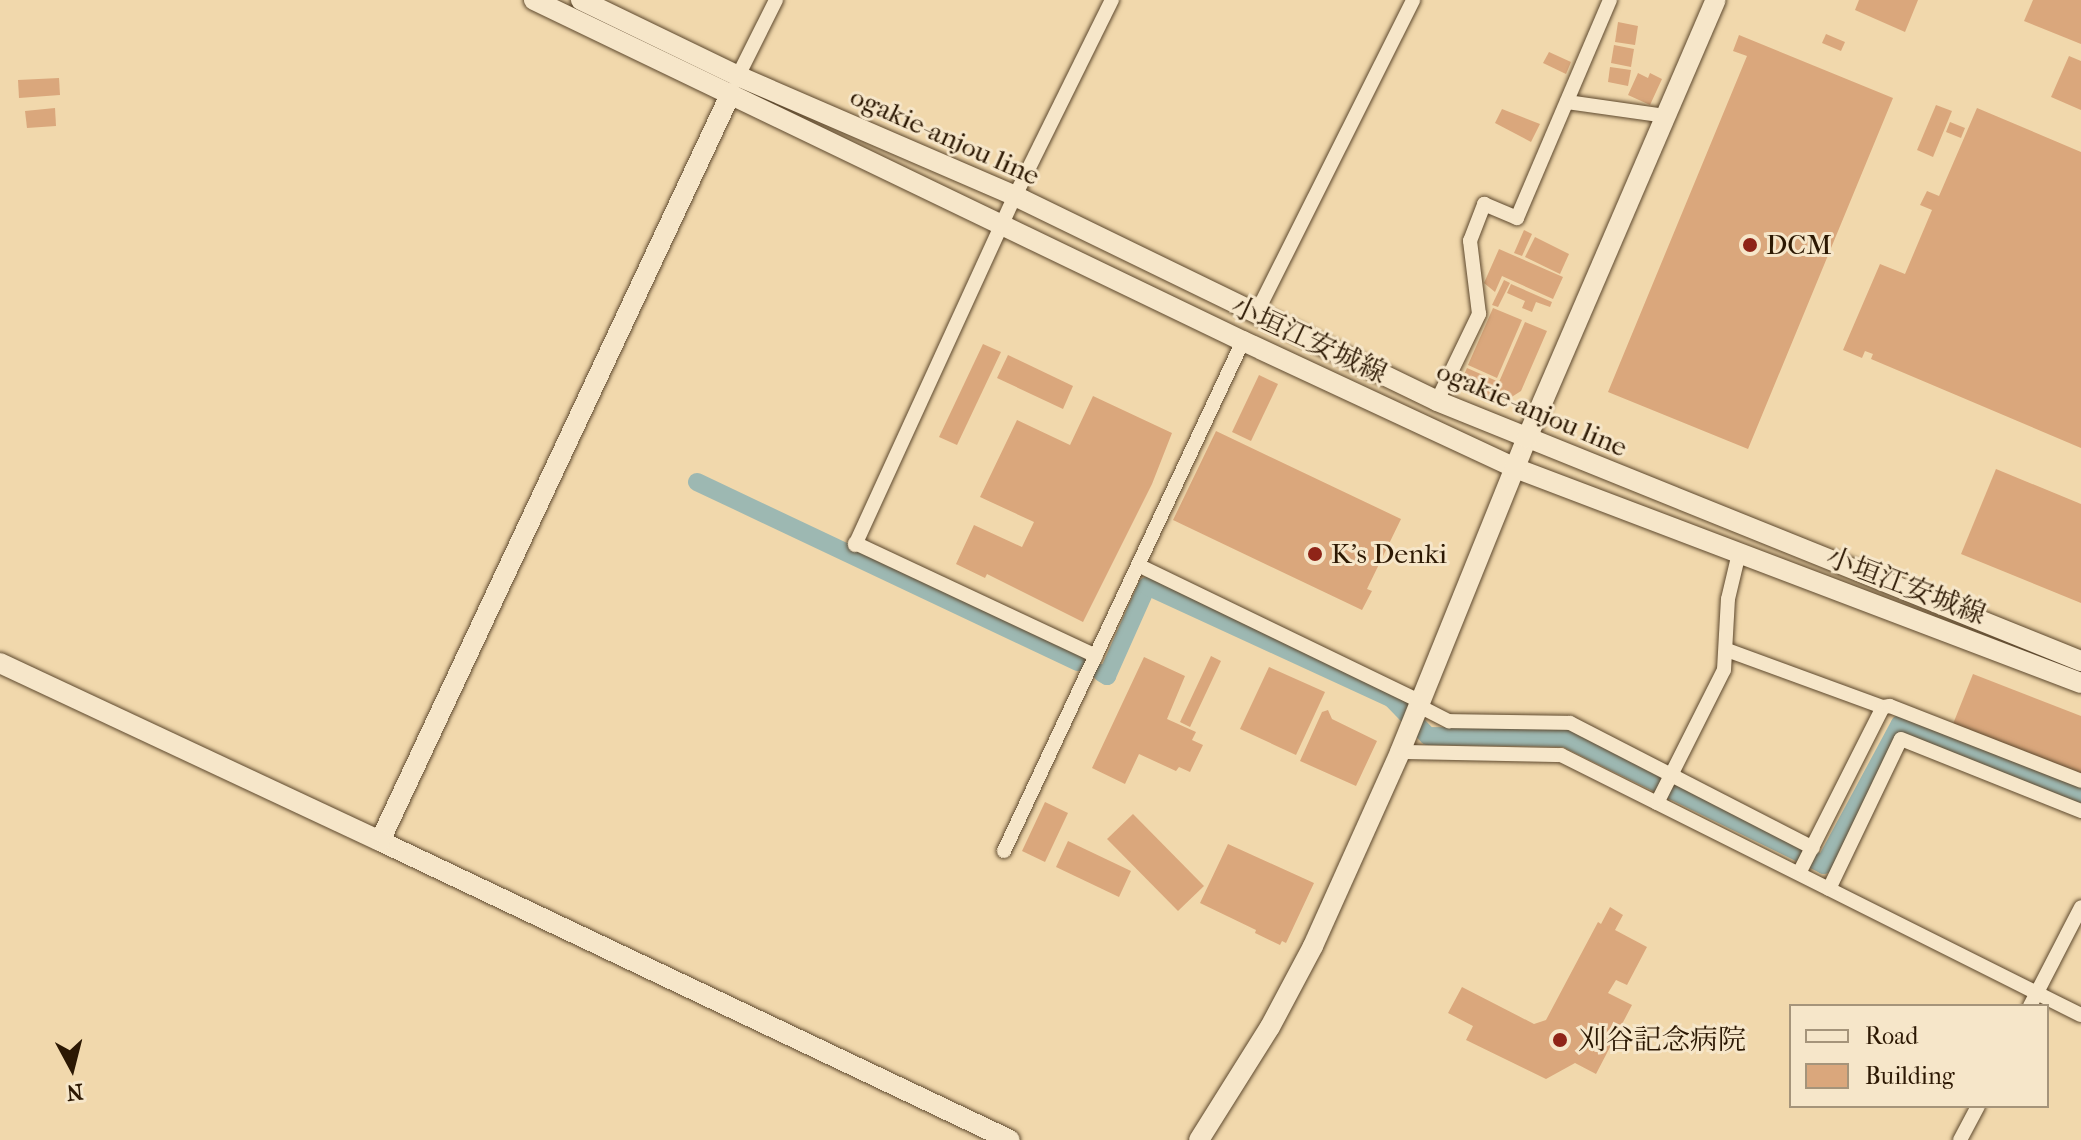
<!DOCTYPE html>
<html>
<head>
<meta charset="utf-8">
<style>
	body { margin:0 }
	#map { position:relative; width:2081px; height:1140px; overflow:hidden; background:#f1d8ac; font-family:"IM FELL French Canon","Noto Serif JP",serif }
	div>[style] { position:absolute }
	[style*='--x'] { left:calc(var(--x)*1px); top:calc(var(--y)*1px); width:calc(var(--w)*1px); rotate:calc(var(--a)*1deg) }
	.canal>* { height:18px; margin:-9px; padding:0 9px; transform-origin:9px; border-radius:9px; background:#9db8b2 }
	.building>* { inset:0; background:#daa77c }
	.roads { filter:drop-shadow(0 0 2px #5d482d) drop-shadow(0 0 2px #5d482d) }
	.street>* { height:14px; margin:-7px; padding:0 7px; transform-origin:7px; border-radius:7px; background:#f6e6c9 }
	.secondary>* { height:20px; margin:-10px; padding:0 10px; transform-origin:10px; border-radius:10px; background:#f6e6c9 }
	.dots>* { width:22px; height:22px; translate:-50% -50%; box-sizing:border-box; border:4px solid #f6e6c9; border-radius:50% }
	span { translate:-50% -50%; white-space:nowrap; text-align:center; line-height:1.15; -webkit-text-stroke:6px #f6e6c9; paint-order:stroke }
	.street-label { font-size:28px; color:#2c1803 }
	.poi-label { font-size:28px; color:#2c1803 }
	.left { translate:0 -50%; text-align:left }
	.legend { position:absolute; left:1789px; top:1004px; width:260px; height:104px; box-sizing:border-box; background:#f6e6c9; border:2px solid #a5947a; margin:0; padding:10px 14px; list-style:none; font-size:24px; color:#2c1803 }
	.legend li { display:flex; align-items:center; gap:16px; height:40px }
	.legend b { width:40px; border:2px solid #a5947a }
	.north { position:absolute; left:32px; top:1028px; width:80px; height:80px; -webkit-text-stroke:6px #f6e6c9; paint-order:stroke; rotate:173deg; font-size:22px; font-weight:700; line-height:32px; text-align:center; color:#2c1803 }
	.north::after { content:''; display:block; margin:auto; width:28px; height:36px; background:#2c1803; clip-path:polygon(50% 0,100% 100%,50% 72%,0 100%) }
</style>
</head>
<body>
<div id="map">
	<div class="canal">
		<i style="--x:697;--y:482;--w:421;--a:25.3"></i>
		<i style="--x:1102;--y:673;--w:6;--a:31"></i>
		<i style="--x:1107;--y:676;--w:98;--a:-66"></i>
		<i style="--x:1147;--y:586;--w:268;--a:24.7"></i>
		<i style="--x:1391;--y:698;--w:53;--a:45.8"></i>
		<i style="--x:1428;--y:736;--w:137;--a:0.8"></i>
		<i style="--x:1565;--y:738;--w:288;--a:26.1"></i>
		<i style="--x:1824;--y:865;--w:160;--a:-61.7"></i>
		<i style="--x:1900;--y:724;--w:194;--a:21.1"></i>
	</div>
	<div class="building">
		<i style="clip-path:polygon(1859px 0,1918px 0,1905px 32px,1855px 10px)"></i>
		<i style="clip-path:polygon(2033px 0,2081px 0,2081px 44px,2024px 21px)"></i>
		<i style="clip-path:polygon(1618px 22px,1638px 26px,1635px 45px,1615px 42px)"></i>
		<i style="clip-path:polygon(1826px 34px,1845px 42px,1841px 51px,1822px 43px)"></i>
		<i style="clip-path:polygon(1739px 35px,1893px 98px,1748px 449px,1608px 392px,1747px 56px,1733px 51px)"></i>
		<i style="clip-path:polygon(1614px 45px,1634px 49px,1631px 67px,1611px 63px)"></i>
		<i style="clip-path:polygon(1549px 52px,1571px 62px,1566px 74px,1543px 63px)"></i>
		<i style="clip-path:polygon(2069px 56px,2081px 61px,2081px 110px,2051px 97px)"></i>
		<i style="clip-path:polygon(1610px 67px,1631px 70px,1628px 86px,1608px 82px)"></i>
		<i style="clip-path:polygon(1638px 73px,1648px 78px,1650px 73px,1662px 79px,1650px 105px,1628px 95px)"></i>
		<i style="clip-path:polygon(59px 78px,60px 95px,19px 98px,18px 80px)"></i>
		<i style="clip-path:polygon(1936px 105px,1952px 111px,1933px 157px,1917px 150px)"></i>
		<i style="clip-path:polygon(55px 108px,56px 126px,27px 128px,25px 111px)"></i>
		<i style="clip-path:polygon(1977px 108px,2081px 152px,2081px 448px,1871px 359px,1873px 354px,1865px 351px,1862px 358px,1843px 350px,1880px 264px,1905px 274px,1932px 210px,1920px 205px,1927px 191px,1939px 196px)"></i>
		<i style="clip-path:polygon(1502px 109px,1540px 124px,1531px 142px,1495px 123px)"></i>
		<i style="clip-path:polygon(1950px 122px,1965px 128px,1961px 138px,1946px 132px)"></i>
		<i style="clip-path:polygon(1524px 230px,1532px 234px,1522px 256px,1514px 253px)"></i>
		<i style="clip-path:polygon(1535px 237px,1569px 254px,1560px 274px,1525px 257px)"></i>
		<i style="clip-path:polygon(1499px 249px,1563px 277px,1553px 299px,1502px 276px,1495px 292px,1484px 283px)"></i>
		<i style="clip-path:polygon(1504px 280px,1510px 283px,1498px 307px,1492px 305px)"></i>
		<i style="clip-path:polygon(1511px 284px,1552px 302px,1550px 307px,1536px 302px,1532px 312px,1522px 308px,1525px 301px,1507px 293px)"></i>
		<i style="clip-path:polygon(1493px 308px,1522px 320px,1497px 378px,1468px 365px)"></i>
		<i style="clip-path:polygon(1525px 322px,1547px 331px,1521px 391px,1499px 405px,1458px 388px,1467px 368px,1499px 382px)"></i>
		<i style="clip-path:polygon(983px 344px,1001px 352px,957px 445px,939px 437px)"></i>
		<i style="clip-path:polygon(1008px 355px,1073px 386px,1063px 409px,997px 378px)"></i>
		<i style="clip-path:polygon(1259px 375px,1278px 384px,1251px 441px,1232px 432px)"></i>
		<i style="clip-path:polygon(1093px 396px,1172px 433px,1152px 484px,1083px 622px,987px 574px,985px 578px,956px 564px,974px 525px,1022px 547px,1034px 522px,980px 497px,1017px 420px,1070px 445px)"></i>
		<i style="clip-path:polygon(1216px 431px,1401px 519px,1367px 589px,1372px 591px,1362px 610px,1173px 520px)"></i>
		<i style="clip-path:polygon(1996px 469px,2081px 504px,2081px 603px,1961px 554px)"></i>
		<i style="clip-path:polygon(1211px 656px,1221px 661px,1190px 727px,1180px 722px)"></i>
		<i style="clip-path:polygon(1144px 657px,1185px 676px,1167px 719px,1196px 732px,1192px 740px,1203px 745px,1190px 772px,1179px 767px,1176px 771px,1139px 754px,1125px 784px,1092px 768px)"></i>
		<i style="clip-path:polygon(1269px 667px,1325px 692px,1296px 755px,1240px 729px)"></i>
		<i style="clip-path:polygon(1973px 674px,2081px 716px,2081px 774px,1953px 724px)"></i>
		<i style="clip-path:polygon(1328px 710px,1332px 719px,1377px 741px,1356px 786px,1300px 761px,1322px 712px)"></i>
		<i style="clip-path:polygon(1045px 802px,1068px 813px,1045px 862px,1022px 851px)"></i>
		<i style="clip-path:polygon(1133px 814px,1204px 886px,1178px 911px,1107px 839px)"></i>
		<i style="clip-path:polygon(1068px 841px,1131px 871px,1119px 897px,1056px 867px)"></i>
		<i style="clip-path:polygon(1228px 844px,1314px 883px,1286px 943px,1282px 941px,1280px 945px,1255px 933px,1256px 930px,1200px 903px)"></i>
		<i style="clip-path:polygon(1610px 907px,1623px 915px,1615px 930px,1647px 947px,1627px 985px,1616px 980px,1608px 993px,1632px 1005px,1596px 1074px,1575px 1063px,1546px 1079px,1466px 1040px,1473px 1026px,1448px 1013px,1462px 987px,1534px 1024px,1546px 1020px,1598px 922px,1601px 924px)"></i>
	</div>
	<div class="roads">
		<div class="street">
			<i style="--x:738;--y:76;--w:85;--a:-63.4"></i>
			<i style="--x:1567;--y:102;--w:99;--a:8.1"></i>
			<i style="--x:1256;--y:314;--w:351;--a:-63.4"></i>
			<i style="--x:1437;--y:401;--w:97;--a:-64.2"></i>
			<i style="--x:1479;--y:314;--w:74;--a:-97"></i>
			<i style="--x:1470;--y:241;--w:40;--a:-69"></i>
			<i style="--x:1484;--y:204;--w:36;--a:23"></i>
			<i style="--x:1517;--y:218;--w:237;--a:-66.9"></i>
			<i style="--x:855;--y:543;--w:266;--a:25.1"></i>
			<i style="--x:855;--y:545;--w:384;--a:-65.4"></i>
			<i style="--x:1015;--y:196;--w:219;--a:-63.7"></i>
			<i style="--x:1140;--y:566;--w:312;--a:25.8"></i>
			<i style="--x:1727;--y:650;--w:166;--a:20.1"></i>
			<i style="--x:1883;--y:707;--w:186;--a:116.8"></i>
			<i style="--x:1419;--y:706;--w:34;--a:27"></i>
			<i style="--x:1449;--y:721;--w:121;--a:0.9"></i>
			<i style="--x:1570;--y:723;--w:273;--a:27.2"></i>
			<i style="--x:1883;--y:707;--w:7;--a:-8"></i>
			<i style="--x:1890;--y:706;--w:205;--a:21.4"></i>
			<i style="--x:1400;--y:752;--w:161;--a:1.1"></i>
			<i style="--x:1561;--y:755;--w:581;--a:26.57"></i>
			<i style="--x:1657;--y:803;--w:149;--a:-63.3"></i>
			<i style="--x:1724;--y:670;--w:71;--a:-86.8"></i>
			<i style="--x:1728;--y:599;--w:47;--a:-76.6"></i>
			<i style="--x:1004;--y:851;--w:563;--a:-64.89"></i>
			<i style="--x:1829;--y:889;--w:166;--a:-64.4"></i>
			<i style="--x:1901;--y:739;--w:194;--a:21.8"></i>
			<i style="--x:2030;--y:1006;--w:111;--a:-62.7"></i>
			<i style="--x:1960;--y:1140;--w:38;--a:-62"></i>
		</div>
		<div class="secondary">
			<i style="--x:534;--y:0;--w:787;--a:25.69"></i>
			<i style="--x:1243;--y:341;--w:300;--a:25"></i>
			<i style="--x:1515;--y:468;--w:605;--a:20.8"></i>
			<i style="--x:581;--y:0;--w:174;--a:25.8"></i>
			<i style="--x:738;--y:76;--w:302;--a:23.4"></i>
			<i style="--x:1015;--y:196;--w:469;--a:25.9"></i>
			<i style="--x:1437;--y:401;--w:695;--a:21.99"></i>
			<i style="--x:731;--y:93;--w:826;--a:115.14"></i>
			<i style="--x:380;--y:841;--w:697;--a:25.39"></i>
			<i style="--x:0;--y:663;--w:420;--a:25.1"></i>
			<i style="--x:1199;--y:1140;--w:133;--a:-57.9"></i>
			<i style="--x:1270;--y:1027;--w:92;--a:-62"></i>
			<i style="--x:1313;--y:946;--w:213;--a:-65.8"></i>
			<i style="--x:1400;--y:752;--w:339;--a:-68"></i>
			<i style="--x:1527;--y:438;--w:477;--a:-66.7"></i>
		</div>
	</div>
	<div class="dots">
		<i style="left:1750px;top:245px;background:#8f2418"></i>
		<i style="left:1315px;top:554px;background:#8f2418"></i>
		<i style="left:1560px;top:1040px;background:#8f2418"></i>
	</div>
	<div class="street-label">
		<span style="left:945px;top:136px;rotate:24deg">ogakie-anjou line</span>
		<span style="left:1309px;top:340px;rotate:25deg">小垣江安城線</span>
		<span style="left:1532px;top:409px;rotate:23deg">ogakie-anjou line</span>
		<span style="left:1906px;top:586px;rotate:21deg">小垣江安城線</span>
	</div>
	<div class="poi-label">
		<span class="left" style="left:1766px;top:245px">DCM</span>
		<span class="left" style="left:1331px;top:554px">K's Denki</span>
		<span class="left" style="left:1578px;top:1040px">刈谷記念病院</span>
	</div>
	<ul class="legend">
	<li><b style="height:10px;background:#f6e6c9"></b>Road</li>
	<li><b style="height:22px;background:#daa77c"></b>Building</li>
	</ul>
	<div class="north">N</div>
</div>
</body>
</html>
